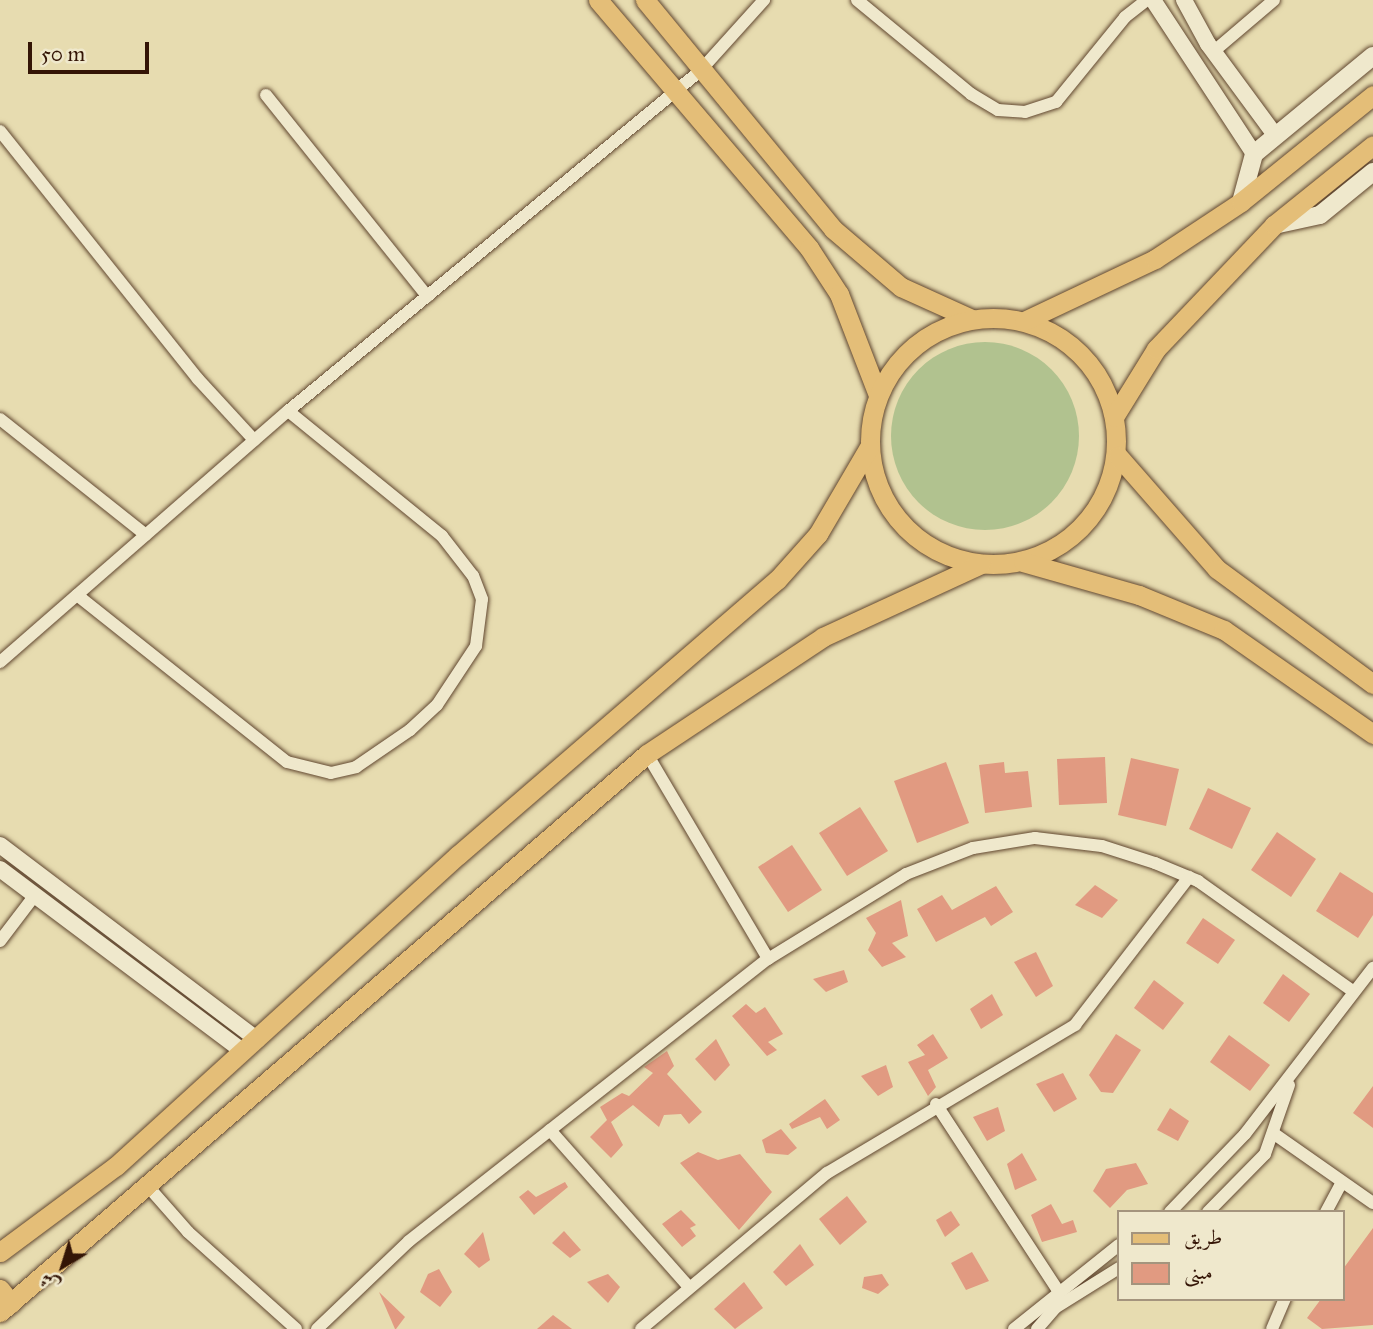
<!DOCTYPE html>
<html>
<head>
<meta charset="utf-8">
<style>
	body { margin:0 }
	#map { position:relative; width:1373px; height:1329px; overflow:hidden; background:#e7dcb0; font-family:"IM FELL Great Primer",Amiri,serif }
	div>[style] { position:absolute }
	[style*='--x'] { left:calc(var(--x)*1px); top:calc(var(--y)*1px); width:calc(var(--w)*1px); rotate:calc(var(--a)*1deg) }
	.green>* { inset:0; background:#b1c28f }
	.round { border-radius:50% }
	.building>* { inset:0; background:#e19a81 }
	.roads { filter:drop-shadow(0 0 2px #614730) drop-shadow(0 0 2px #614730) }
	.minor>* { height:12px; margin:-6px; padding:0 6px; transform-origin:6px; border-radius:6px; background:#efe8cc }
	.tertiary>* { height:16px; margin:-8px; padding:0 8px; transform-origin:8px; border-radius:8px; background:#efe8cc }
	.secondary>* { height:18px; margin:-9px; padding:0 9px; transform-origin:9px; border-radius:9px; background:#efe8cc }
	.primary>* { height:19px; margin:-9.5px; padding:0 9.5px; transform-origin:9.5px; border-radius:9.5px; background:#e4be78 }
	.primary>.ring { margin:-9.5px; padding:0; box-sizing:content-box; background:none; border:19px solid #e4be78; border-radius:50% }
	span { translate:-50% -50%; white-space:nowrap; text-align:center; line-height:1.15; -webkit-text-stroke:5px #efe8cc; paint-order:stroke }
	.legend { position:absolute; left:1117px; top:1210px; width:228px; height:91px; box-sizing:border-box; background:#efe8cc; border:2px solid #a4947d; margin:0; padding:9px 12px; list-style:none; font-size:21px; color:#341506 }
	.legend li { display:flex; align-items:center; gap:14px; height:35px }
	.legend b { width:35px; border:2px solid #a4947d }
	.north { position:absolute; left:28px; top:1231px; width:70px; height:70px; -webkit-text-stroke:5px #efe8cc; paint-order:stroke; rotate:218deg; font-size:19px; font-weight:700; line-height:28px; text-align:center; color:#341506 }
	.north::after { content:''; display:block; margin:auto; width:24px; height:32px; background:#341506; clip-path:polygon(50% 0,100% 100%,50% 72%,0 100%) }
	.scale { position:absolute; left:28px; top:42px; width:121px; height:32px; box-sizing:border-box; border:4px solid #341506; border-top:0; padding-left:9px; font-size:21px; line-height:24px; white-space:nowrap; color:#341506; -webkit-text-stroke:5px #efe8cc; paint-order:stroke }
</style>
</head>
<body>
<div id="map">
	<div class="green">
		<i class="round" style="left:891px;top:342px;width:188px;height:188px"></i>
	</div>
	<div class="building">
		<i style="clip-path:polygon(1105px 757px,1107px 803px,1059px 805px,1057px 759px)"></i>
		<i style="clip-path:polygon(1131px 758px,1179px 769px,1166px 826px,1118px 815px)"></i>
		<i style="clip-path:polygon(946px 762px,969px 823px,917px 843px,894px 781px)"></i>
		<i style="clip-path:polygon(1004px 762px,1005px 773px,1028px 771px,1032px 807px,985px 813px,979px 765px)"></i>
		<i style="clip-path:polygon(1208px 788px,1251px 808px,1232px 849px,1189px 829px)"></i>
		<i style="clip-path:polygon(860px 807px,888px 851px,847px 876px,819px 833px)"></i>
		<i style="clip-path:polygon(1277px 832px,1316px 859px,1291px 897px,1251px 870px)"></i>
		<i style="clip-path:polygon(792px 845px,822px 890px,788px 912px,758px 867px)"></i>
		<i style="clip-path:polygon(1340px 872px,1373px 893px,1373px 915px,1358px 938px,1316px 911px)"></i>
		<i style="clip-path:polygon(1095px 885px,1118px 900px,1102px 918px,1075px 905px)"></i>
		<i style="clip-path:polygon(996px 886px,1013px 912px,991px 926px,985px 917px,936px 942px,917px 909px,942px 895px,952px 910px)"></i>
		<i style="clip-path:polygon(901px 900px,908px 936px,892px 943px,906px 957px,882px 967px,868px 950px,876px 933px,866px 918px)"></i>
		<i style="clip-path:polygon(1203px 918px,1235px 940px,1218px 964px,1186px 943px)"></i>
		<i style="clip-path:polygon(1036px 952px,1053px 986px,1036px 997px,1014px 962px)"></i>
		<i style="clip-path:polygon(844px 970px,848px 982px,826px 992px,813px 979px)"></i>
		<i style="clip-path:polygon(1283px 974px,1310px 994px,1289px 1022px,1263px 1003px)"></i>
		<i style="clip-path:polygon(1154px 980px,1184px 1003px,1163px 1030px,1134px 1008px)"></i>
		<i style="clip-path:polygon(992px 994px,1003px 1015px,981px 1029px,970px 1009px)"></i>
		<i style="clip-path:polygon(746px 1004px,756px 1013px,765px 1007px,783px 1034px,768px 1042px,777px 1050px,767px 1056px,732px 1016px)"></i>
		<i style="clip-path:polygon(933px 1034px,948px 1058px,928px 1070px,936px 1087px,928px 1096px,908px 1062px,925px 1055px,917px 1045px)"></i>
		<i style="clip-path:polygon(1116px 1034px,1141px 1050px,1113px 1093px,1101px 1092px,1089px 1075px)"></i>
		<i style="clip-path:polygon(1229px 1035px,1270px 1065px,1250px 1091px,1210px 1062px)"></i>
		<i style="clip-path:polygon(716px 1039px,730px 1065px,715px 1081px,695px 1059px)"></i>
		<i style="clip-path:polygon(667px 1051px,674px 1066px,667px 1074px,702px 1112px,689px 1124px,681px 1114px,664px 1115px,659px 1127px,633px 1105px,611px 1122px,623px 1145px,611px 1158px,590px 1137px,607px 1120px,600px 1107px,622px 1093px,629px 1096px,653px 1073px,644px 1067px)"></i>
		<i style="clip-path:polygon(886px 1065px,893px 1087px,878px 1096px,861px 1076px)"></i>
		<i style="clip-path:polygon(1063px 1073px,1077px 1099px,1054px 1112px,1036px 1084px)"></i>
		<i style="clip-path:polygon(1373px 1086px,1373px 1128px,1353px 1113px)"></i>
		<i style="clip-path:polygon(825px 1099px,840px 1120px,827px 1129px,820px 1117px,792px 1129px,789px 1124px)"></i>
		<i style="clip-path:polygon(998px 1107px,1005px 1131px,987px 1141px,973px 1117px)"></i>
		<i style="clip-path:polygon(1170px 1108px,1189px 1121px,1178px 1141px,1157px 1130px)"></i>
		<i style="clip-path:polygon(781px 1129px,797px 1148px,788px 1155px,766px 1153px,762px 1140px)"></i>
		<i style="clip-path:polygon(698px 1152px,718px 1160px,740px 1154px,772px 1192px,739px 1230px,680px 1163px)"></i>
		<i style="clip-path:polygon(1022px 1153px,1037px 1180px,1015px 1190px,1007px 1164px)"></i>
		<i style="clip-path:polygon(1136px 1163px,1148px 1184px,1127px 1190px,1110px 1208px,1093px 1191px,1106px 1169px)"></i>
		<i style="clip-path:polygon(565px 1182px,568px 1187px,534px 1215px,519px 1197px,528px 1190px,536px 1197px)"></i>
		<i style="clip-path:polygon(847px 1196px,867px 1222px,840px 1245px,819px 1219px)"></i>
		<i style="clip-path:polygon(1051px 1204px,1062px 1224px,1073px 1220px,1077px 1232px,1042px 1242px,1031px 1215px)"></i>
		<i style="clip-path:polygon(681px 1210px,696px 1225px,690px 1228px,696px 1236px,682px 1247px,662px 1224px)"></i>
		<i style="clip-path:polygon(951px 1211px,960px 1225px,945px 1237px,936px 1220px)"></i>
		<i style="clip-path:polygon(1373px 1228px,1373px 1325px,1322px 1329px,1307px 1318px,1321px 1299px,1343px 1299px,1343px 1269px)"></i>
		<i style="clip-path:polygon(564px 1231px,581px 1250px,570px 1258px,552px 1243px)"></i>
		<i style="clip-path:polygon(483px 1232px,490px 1260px,479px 1268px,464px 1254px)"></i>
		<i style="clip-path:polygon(800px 1244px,814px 1265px,786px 1286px,773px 1272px)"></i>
		<i style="clip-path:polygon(972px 1252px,989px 1281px,966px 1290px,951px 1263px)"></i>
		<i style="clip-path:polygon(439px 1269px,452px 1292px,440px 1307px,420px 1292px,428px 1274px)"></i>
		<i style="clip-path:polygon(608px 1274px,620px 1287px,608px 1303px,587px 1282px)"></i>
		<i style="clip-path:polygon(882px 1274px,889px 1285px,878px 1294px,862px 1288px,864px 1277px)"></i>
		<i style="clip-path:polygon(744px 1282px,763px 1308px,735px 1329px,714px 1309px)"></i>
		<i style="clip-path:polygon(379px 1292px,405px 1317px,396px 1329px,395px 1329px)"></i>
		<i style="clip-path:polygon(553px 1315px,572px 1329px,537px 1329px)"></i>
	</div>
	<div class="roads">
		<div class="minor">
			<i style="--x:857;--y:0;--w:148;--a:39.5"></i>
			<i style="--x:971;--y:94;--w:31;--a:31"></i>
			<i style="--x:998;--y:110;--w:27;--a:4"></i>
			<i style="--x:1025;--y:112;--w:33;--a:-18"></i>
			<i style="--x:1056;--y:102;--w:109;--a:-50.9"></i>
			<i style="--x:1125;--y:17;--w:28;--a:-38"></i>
			<i style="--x:1213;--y:52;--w:80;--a:-40.4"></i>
			<i style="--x:266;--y:95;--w:258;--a:51.3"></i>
			<i style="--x:0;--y:131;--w:317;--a:51.4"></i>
			<i style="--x:198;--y:379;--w:83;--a:47.4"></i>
			<i style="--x:0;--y:419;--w:186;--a:38.5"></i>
			<i style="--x:77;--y:595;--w:268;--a:38.5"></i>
			<i style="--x:287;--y:762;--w:45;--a:14"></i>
			<i style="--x:331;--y:773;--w:26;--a:-13"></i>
			<i style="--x:356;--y:767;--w:65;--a:-34.4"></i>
			<i style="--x:410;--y:730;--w:37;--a:-43"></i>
			<i style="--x:437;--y:705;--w:71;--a:-56.5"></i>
			<i style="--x:476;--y:646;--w:47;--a:-82.7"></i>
			<i style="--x:482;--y:599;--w:25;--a:-111"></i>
			<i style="--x:473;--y:576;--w:51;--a:-127.8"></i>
			<i style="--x:442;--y:536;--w:198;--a:-140.9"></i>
			<i style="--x:0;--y:662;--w:382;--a:-41.1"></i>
			<i style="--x:288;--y:411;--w:534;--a:-39.53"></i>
			<i style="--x:700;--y:71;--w:96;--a:-48"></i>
			<i style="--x:647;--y:754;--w:238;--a:59.4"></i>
			<i style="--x:0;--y:941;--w:58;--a:-52.7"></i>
			<i style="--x:936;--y:1104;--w:221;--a:56.8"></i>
			<i style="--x:550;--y:1130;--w:210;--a:48.5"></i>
			<i style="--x:1273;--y:1133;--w:122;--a:35"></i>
			<i style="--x:145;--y:1183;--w:65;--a:48.7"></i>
			<i style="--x:188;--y:1232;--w:145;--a:41.9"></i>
			<i style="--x:1170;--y:1212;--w:108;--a:-46.1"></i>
			<i style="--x:1245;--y:1134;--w:210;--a:-52.4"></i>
			<i style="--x:1208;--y:1212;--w:81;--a:-45.5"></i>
			<i style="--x:1265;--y:1154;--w:73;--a:-70.8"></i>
			<i style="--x:1326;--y:1212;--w:34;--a:-62"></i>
			<i style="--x:317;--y:1329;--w:127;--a:-43.7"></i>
			<i style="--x:409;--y:1241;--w:457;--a:-38.2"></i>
			<i style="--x:768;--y:959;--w:162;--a:-31.6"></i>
			<i style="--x:906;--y:874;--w:72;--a:-21.2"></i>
			<i style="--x:973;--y:848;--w:63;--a:-9.2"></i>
			<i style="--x:1035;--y:838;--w:67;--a:6.8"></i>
			<i style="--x:1102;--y:846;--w:56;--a:17.8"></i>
			<i style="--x:1155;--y:863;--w:47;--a:22.7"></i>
			<i style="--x:1198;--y:881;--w:190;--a:35.4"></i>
			<i style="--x:641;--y:1329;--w:243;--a:-40"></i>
			<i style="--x:827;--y:1173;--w:289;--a:-30.8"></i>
			<i style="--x:1075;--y:1025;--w:187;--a:-52.4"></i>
			<i style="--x:1014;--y:1329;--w:134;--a:-38.7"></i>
			<i style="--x:1037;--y:1329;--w:28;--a:-49"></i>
			<i style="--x:1055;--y:1308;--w:75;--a:-32"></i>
			<i style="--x:1272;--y:1329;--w:33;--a:-67"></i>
		</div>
		<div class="tertiary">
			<i style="--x:1153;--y:0;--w:184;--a:56.7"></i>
			<i style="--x:1184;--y:0;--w:50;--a:61.4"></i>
			<i style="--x:1208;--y:44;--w:113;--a:53.6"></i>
			<i style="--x:0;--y:845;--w:323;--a:37.1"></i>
			<i style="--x:0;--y:869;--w:305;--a:36.9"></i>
		</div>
		<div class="secondary">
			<i style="--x:1241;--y:202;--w:50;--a:-74.8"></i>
			<i style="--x:1254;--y:154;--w:154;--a:-39.5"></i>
			<i style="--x:1274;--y:225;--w:47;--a:-12.3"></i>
			<i style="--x:1320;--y:215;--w:68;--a:-39.1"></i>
		</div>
		<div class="primary">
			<i style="--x:598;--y:0;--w:326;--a:49.6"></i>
			<i style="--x:809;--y:248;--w:55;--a:56.9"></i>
			<i style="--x:839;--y:294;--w:108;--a:68.9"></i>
			<i style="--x:645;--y:0;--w:296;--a:50.6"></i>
			<i style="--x:833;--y:229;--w:89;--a:40.5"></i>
			<i style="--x:901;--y:287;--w:78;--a:24.3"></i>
			<i class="ring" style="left:870px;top:318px;width:227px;height:227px"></i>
			<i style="--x:1024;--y:321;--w:145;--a:-25.3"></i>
			<i style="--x:1155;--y:259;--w:103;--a:-33.5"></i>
			<i style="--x:1241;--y:202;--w:170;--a:-39"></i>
			<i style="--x:1114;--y:417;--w:80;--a:-58.3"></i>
			<i style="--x:1156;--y:349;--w:171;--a:-46.4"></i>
			<i style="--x:1274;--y:225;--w:127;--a:-38.9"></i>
			<i style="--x:1118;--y:456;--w:150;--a:48.8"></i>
			<i style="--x:1217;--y:569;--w:194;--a:36.4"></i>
			<i style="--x:1023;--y:562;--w:121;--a:15.9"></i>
			<i style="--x:1139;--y:595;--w:92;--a:22.4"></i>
			<i style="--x:1224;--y:630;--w:182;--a:34.9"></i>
			<i style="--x:0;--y:1252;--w:144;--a:-36.6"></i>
			<i style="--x:116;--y:1166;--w:462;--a:-42.3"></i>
			<i style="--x:458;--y:855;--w:421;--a:-40.8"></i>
			<i style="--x:777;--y:580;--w:62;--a:-48.3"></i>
			<i style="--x:818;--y:534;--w:101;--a:-59.6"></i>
			<i style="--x:0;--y:1289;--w:18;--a:52"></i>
			<i style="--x:0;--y:1312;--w:854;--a:-40.78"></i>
			<i style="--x:647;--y:754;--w:211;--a:-33.6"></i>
			<i style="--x:823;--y:637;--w:174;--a:-24.8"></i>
		</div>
	</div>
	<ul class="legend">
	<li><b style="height:9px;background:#e4be78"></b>طريق</li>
	<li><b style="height:19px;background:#e19a81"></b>مبنى</li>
	</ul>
	<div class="north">ش</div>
	<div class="scale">50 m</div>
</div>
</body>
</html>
